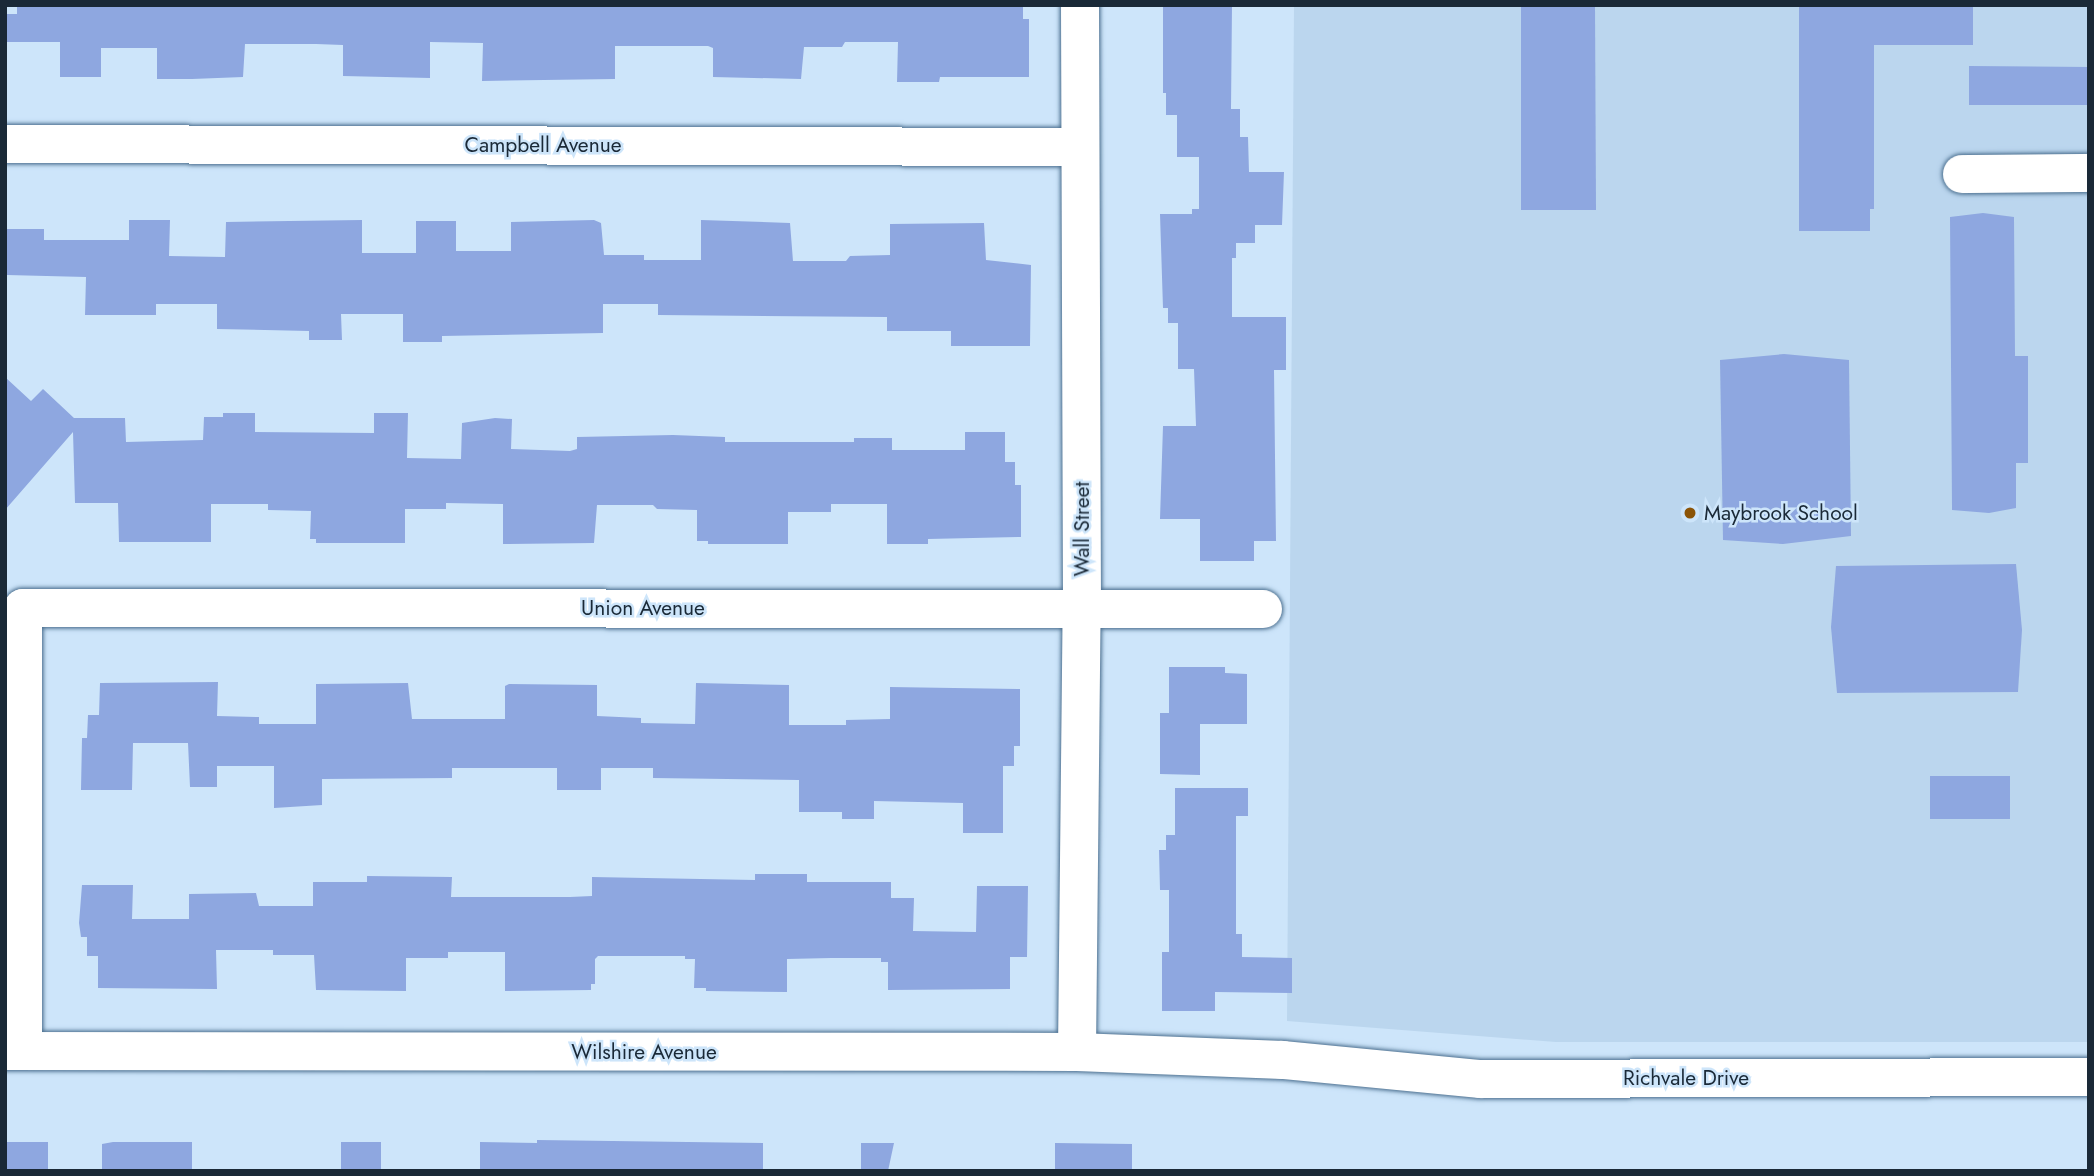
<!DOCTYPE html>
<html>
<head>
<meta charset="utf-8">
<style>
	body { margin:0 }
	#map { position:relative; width:2094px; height:1176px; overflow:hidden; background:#cde5fa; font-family:Jost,sans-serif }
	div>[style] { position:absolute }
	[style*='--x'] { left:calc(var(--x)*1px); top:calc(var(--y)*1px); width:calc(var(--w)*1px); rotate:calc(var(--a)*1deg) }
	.built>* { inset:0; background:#bbd6ee }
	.building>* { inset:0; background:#8ea7e0 }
	.roads { filter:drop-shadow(0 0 2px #4c7090) drop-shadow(0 0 2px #4c7090) }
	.minor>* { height:38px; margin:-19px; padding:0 19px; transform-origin:19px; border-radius:19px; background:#fff }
	.dots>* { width:19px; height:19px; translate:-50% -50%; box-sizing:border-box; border:4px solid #cde5fa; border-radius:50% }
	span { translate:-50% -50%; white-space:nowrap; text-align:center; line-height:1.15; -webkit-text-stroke:5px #cde5fa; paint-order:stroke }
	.street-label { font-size:21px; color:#1a2937 }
	.poi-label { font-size:21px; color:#1a2937 }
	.left { translate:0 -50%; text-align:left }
	.frame { position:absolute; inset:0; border:7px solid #1a2937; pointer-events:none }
</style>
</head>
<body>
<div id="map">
	<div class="built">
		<i style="clip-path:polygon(1294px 5px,2089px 5px,2089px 1042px,1556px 1042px,1287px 1021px)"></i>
	</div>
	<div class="building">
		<i style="clip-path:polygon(17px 5px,1023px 5px,1023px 19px,1029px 19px,1029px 77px,940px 77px,939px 82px,897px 82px,898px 42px,845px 42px,842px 47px,804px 47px,801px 79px,713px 77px,713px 48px,708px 46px,615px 46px,615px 79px,482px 81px,483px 43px,430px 42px,430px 78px,343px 76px,343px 45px,316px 44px,245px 44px,243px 77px,192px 79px,157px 79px,157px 48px,101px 48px,101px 77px,60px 77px,60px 42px,5px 42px,5px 14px,17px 14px)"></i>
		<i style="clip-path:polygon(1163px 5px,1232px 5px,1231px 109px,1240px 109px,1240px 137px,1248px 137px,1249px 172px,1284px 172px,1282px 225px,1255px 225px,1255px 243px,1236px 243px,1236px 258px,1232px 258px,1232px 317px,1286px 317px,1286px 370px,1274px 370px,1276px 541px,1254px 541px,1254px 561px,1200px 561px,1200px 519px,1160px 519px,1163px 426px,1196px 426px,1194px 369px,1178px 369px,1178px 323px,1168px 323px,1168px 308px,1163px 308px,1160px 214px,1192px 214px,1192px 209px,1199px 209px,1199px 157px,1177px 157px,1177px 115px,1166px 115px,1166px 93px,1163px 93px)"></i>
		<i style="clip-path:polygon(1521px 5px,1595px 5px,1596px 210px,1521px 210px)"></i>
		<i style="clip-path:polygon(1799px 5px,1973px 5px,1973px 45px,1874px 45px,1874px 209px,1870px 209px,1870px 231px,1799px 231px)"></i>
		<i style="clip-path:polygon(1969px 66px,2089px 67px,2089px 105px,1969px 105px)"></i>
		<i style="clip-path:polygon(1983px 213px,2014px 217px,2015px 356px,2028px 356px,2028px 463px,2016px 463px,2016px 508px,1989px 513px,1952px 510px,1950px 217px)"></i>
		<i style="clip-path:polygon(129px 220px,170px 220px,169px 256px,225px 257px,226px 222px,362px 220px,362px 253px,416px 253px,416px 221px,456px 221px,456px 251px,511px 251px,511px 222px,594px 220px,601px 223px,604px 255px,644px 255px,644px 260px,701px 260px,701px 220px,790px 223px,793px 261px,846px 261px,850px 256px,890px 255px,890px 224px,984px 223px,986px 260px,1031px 265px,1030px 346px,951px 346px,951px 331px,887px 331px,887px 317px,658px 315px,658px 304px,603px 304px,603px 333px,442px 336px,442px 342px,403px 342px,403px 314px,341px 314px,342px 340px,309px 340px,309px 331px,217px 329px,217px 304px,156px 304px,156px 315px,85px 315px,86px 277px,7px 275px,5px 229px,44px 229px,44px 240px,129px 240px)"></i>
		<i style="clip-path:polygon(1784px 354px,1849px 360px,1851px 536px,1783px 544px,1723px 540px,1720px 360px)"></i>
		<i style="clip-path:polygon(5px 377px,31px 401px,43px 389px,74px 418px,125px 418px,126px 442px,203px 440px,204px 417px,223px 417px,223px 413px,255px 413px,255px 432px,374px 433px,374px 413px,408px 413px,407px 458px,461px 459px,462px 423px,495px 418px,512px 419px,511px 449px,570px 451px,577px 449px,577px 437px,673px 435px,725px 437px,725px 442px,854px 442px,854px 438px,892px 438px,892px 450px,965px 450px,965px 432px,1005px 432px,1005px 462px,1015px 462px,1015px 485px,1021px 485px,1021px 537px,928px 539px,928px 544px,887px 544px,887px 504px,831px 504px,831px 512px,788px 512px,788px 544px,708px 544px,708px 541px,697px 541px,697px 510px,657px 509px,653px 505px,597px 505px,594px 543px,503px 544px,503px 504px,446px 503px,446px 509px,405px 509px,405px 543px,316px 543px,316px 539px,310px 539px,311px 511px,268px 510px,268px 504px,211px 504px,211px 542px,119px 542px,118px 503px,75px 503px,73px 432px,5px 510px)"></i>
		<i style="clip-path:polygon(2016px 564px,2022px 630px,2018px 692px,1837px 693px,1831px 627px,1836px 566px)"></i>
		<i style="clip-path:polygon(1169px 667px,1225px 667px,1225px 673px,1247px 674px,1247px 724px,1200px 724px,1200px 775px,1160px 774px,1160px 713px,1169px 713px)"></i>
		<i style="clip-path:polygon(218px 682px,217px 716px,259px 717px,259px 724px,316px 724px,316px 684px,408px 683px,412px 719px,505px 719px,505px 686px,509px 684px,597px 685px,597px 716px,641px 718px,641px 723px,695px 724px,696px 683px,789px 685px,789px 725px,846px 725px,846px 720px,890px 719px,890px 687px,1020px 689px,1020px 746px,1014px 746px,1014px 766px,1003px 766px,1003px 833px,963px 833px,963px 803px,874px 801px,874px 819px,842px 819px,842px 812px,799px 812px,799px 780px,653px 778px,653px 768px,601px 768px,601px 790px,557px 790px,557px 768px,452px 768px,452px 778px,322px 779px,322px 805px,274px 808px,274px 766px,217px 766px,217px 787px,190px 787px,188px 743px,133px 743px,132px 790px,81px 790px,82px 738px,87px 738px,88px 715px,99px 715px,100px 683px)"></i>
		<i style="clip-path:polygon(1930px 776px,2010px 776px,2010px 819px,1930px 819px)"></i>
		<i style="clip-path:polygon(1175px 788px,1248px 788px,1248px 816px,1236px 816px,1236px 934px,1242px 934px,1242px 957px,1292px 958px,1292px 993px,1215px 992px,1215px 1011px,1162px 1011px,1162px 952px,1169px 952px,1169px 890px,1160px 890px,1159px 850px,1166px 850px,1166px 835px,1175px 835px)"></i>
		<i style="clip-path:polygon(755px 874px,807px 874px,807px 882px,891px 882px,891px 898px,914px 898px,913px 931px,976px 932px,977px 886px,1028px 886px,1027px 957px,1010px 957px,1010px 989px,888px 990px,888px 962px,881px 962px,881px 958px,831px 958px,787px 959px,787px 992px,706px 991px,706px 988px,694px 988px,695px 959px,685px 959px,685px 956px,598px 956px,595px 959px,595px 984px,591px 984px,591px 990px,505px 991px,505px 952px,448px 952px,448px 958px,406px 958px,406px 991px,316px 990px,314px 955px,273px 955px,273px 950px,216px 950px,217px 989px,98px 988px,98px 956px,87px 956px,87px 937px,81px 937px,79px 923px,82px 885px,133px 885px,132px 919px,189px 919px,189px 894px,256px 893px,259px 906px,313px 906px,313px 882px,367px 882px,367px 876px,452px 877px,451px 897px,570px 897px,592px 896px,592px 877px,755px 880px)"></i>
		<i style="clip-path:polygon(537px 1140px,763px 1143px,763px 1171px,480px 1171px,480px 1142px,537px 1143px)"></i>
		<i style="clip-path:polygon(7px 1142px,48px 1142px,48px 1171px,7px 1171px)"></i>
		<i style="clip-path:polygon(113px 1142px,192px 1142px,192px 1171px,102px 1171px,102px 1144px)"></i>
		<i style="clip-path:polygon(341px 1142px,381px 1142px,381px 1171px,341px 1171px)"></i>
		<i style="clip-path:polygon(861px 1143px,894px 1143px,888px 1171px,861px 1171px)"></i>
		<i style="clip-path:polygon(1055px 1143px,1132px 1144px,1132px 1171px,1055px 1171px)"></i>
	</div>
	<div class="roads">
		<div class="minor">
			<i style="--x:5;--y:144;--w:1075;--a:0.16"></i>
			<i style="--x:1962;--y:174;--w:127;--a:-0.5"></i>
			<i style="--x:23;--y:608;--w:1240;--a:0.05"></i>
			<i style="--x:23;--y:608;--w:443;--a:90"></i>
			<i style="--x:5;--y:1051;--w:1072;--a:0.05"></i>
			<i style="--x:1077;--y:1052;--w:206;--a:2.2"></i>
			<i style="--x:1283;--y:1060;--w:198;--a:5.5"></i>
			<i style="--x:1480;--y:1079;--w:609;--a:-0.19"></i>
			<i style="--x:1077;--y:1052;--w:445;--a:-89.4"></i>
			<i style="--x:1082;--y:607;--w:602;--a:-90.19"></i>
		</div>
	</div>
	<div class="dots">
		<i style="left:1690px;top:513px;background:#8b5407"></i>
	</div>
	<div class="street-label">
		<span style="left:543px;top:145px">Campbell Avenue</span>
		<span style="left:1082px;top:529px;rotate:-90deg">Wall Street</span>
		<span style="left:643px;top:608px">Union Avenue</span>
		<span style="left:644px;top:1052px">Wilshire Avenue</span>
		<span style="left:1686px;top:1078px">Richvale Drive</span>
	</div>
	<div class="poi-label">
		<span class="left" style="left:1704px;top:513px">Maybrook School</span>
	</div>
	<div class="frame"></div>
</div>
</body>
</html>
